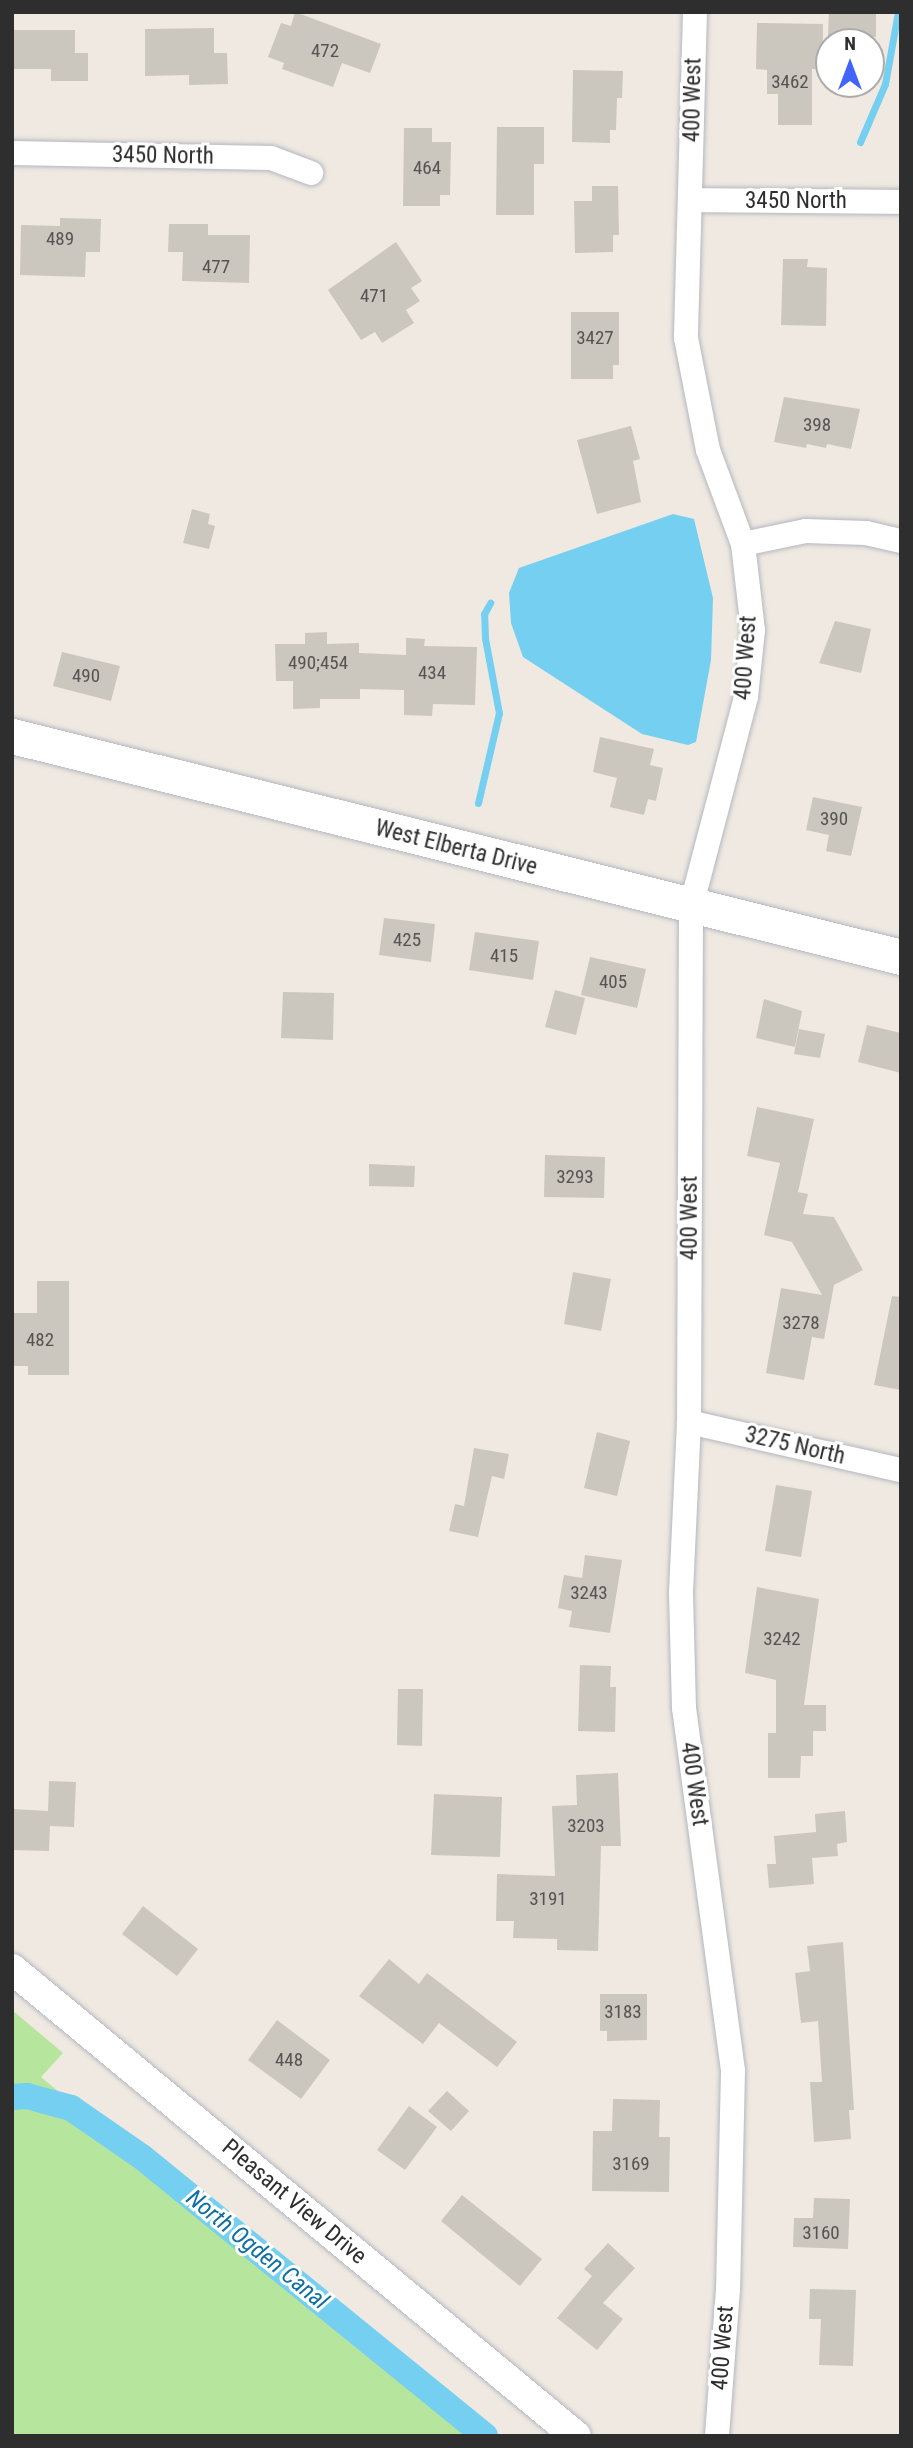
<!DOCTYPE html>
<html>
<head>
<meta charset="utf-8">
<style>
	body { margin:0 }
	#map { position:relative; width:913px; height:2448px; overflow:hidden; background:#efe9e1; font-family:"Roboto Condensed",sans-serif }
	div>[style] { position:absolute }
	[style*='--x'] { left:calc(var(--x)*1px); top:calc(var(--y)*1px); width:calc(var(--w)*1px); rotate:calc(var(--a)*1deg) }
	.green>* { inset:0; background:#b6e59e }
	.water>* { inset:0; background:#75cff0 }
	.stream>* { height:7px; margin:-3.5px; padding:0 3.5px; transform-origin:3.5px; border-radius:3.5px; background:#75cff0 }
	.canal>* { height:26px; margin:-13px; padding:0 13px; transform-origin:13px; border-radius:13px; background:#75cff0 }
	.building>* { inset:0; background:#cbc7bf }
	.roads { filter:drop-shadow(0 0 2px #b4b7c1) drop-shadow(0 0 2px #b4b7c1) }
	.minor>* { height:24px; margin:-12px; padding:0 12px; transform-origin:12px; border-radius:12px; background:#fff }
	.tertiary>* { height:30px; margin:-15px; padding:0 15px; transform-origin:15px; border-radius:15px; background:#fff }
	.secondary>* { height:35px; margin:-17.5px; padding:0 17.5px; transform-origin:17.5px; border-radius:17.5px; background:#fff }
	span { translate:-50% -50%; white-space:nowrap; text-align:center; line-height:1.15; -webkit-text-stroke:6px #fff; paint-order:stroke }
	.number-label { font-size:19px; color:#555452 }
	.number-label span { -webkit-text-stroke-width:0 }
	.street-label { font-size:23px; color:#2e2e2e }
	.water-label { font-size:24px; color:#0d6fa3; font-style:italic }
	.frame { position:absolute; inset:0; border:14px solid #2e2e2e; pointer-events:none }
	.north { position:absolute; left:815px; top:28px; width:70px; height:70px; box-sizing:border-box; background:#fff; border:2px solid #ababab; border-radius:50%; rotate:0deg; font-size:19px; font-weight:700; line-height:28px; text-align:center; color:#2e2e2e }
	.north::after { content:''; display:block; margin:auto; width:24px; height:32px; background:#4264fb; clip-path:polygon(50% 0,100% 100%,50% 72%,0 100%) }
</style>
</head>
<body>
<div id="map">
	<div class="green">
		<i style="clip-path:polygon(12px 2010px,63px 2053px,41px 2077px,474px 2436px,12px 2436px)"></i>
	</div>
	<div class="water">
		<i style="clip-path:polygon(673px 514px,694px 519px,713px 598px,711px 660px,696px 742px,688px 745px,642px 734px,523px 657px,511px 623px,509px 593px,519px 568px)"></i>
	</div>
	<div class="stream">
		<i style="--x:860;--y:142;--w:63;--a:-66.7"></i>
		<i style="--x:885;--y:84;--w:73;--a:-79.8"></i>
		<i style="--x:478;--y:803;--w:92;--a:-76.9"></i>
		<i style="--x:499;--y:713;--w:76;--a:-100.6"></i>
		<i style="--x:485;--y:638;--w:24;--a:-92"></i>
		<i style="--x:484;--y:614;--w:13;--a:-61"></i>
	</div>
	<div class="canal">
		<i style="--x:12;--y:2097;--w:15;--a:-4"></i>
		<i style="--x:27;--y:2096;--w:46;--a:15.3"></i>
		<i style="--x:71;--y:2108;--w:86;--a:34.6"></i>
		<i style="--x:142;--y:2157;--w:442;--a:39.1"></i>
	</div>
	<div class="building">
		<i style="clip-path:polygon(295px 12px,381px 44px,370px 73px,342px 63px,333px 87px,282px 69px,284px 63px,268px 57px,281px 23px,291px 26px)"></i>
		<i style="clip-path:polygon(829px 12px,876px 12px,876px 37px,828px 36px)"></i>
		<i style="clip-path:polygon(757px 23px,823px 24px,823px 69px,812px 69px,812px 125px,778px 125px,778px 94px,767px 94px,767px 70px,756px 69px)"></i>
		<i style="clip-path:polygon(214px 28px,214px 53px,227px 53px,228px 84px,189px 85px,189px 75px,145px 76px,145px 29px)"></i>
		<i style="clip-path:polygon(13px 30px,75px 30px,75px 53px,88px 53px,88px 81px,51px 81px,51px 69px,13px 69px)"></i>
		<i style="clip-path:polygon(573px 70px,623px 71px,622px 98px,617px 98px,616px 130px,610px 130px,610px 143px,572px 142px)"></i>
		<i style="clip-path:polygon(497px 127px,544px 127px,544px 164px,534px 164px,534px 215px,496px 215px)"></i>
		<i style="clip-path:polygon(404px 128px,432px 128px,432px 142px,451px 142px,450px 195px,440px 195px,440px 206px,403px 206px)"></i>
		<i style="clip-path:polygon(592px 186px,618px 186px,619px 235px,613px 235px,613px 252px,575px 253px,574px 201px,592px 201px)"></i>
		<i style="clip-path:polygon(60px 218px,101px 219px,100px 252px,86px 252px,85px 277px,20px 275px,21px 225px,60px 226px)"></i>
		<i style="clip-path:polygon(169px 224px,208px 224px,208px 235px,250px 235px,249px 283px,182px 281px,183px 252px,168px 252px)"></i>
		<i style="clip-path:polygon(396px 242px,422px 281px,411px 288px,420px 301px,406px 310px,414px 323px,382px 343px,375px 332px,361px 340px,328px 290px)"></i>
		<i style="clip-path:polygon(783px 259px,808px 259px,807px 267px,827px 268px,826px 326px,781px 325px)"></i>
		<i style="clip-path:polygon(571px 312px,619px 312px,619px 365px,613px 365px,613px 379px,571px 379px)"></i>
		<i style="clip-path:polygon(784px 397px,860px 409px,851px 449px,827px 444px,826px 448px,807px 444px,806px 448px,774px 442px)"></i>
		<i style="clip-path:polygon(631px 426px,640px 459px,633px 461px,641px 502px,597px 514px,577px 440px)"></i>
		<i style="clip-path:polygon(192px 509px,210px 514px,208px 524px,215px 526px,209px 549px,183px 543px)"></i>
		<i style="clip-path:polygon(835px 621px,871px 629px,861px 673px,819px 663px)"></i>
		<i style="clip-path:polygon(327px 632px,327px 644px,359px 643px,359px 653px,406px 655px,406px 638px,425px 639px,424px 646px,477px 647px,475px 705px,433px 704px,432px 716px,404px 715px,404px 690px,360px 689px,360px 699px,320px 699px,320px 708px,293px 709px,293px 681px,276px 681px,275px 644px,305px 644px,305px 633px)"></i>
		<i style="clip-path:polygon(62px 652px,120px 666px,111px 701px,53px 686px)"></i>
		<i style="clip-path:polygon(600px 737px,654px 749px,650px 765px,663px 768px,656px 801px,648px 799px,644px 815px,610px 807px,617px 778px,593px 772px)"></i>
		<i style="clip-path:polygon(813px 797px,862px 807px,851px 856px,826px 851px,829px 835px,806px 830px)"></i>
		<i style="clip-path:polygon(384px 918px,435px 924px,431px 962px,379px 955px)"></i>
		<i style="clip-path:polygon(475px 932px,539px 941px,533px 980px,469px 970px)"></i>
		<i style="clip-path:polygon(590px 957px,646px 969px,637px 1008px,581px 995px)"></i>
		<i style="clip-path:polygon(555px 990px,585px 998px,576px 1035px,545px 1027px)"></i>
		<i style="clip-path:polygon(283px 992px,334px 993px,333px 1040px,281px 1038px)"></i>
		<i style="clip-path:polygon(764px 999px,802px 1011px,795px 1047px,756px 1038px)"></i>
		<i style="clip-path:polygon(867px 1025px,901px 1033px,901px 1073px,858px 1062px)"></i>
		<i style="clip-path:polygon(799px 1029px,825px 1034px,820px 1058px,794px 1054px)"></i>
		<i style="clip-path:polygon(757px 1107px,814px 1119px,798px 1192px,808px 1194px,803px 1214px,834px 1217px,863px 1270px,834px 1285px,824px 1339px,812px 1337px,804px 1380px,766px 1373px,781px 1288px,822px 1295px,792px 1242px,764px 1235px,780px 1163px,747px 1156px)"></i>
		<i style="clip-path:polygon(545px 1155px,605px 1157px,604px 1198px,544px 1197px)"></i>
		<i style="clip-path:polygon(369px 1164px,415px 1166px,414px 1187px,369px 1186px)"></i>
		<i style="clip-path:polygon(573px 1272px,611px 1279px,601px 1331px,564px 1324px)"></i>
		<i style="clip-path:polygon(37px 1281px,69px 1281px,69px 1375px,28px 1375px,28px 1366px,12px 1366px,12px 1313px,37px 1313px)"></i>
		<i style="clip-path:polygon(892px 1296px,901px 1297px,901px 1390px,874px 1385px)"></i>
		<i style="clip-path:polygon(597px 1432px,630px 1441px,617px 1496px,584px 1488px)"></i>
		<i style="clip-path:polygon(474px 1448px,509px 1454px,504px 1479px,492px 1476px,478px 1537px,449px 1531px,455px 1504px,464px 1506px)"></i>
		<i style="clip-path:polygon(776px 1485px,812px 1491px,801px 1557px,765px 1551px)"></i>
		<i style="clip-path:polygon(585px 1555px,622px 1560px,610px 1633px,569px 1627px,572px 1611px,558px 1608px,564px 1575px,582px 1578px)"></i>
		<i style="clip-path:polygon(757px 1587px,819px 1599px,804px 1705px,826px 1705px,826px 1731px,813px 1731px,813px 1756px,801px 1756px,800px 1778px,768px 1778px,768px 1733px,776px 1733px,776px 1680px,745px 1673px)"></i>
		<i style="clip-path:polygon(580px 1665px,611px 1666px,610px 1687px,616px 1687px,615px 1732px,578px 1731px)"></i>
		<i style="clip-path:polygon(398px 1689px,423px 1689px,422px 1746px,397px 1745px)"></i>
		<i style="clip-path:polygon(618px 1773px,621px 1846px,601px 1846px,598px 1951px,557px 1950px,557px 1939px,513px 1938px,514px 1921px,496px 1921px,497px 1874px,555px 1876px,552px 1806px,577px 1805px,576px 1775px)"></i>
		<i style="clip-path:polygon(49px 1781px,76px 1782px,74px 1827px,50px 1826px,49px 1851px,12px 1850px,12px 1809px,48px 1811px)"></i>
		<i style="clip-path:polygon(434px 1794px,502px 1797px,500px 1857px,431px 1855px)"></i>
		<i style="clip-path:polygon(845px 1811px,847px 1842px,837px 1844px,838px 1856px,812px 1858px,814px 1884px,769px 1888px,767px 1864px,776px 1864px,774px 1836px,816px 1832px,815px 1814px)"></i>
		<i style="clip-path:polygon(143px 1906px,198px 1949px,177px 1976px,122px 1934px)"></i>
		<i style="clip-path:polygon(843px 1942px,854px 2110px,849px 2110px,851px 2139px,814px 2142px,810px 2082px,822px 2082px,818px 2021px,801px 2023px,795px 1973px,810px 1971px,807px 1946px)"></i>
		<i style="clip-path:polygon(389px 1959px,419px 1984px,427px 1973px,517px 2042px,497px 2067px,439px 2023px,423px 2044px,359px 1996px)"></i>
		<i style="clip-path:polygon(600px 1994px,647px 1994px,647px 2040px,607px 2041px,607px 2031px,600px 2031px)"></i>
		<i style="clip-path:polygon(277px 2020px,330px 2060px,301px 2099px,248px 2060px)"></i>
		<i style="clip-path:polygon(447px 2091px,469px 2111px,451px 2131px,428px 2111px)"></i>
		<i style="clip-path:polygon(613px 2099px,660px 2100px,659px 2137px,670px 2137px,669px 2192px,592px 2191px,593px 2131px,612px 2131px)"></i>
		<i style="clip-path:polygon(409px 2106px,437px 2127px,405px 2170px,377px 2150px)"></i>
		<i style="clip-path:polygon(462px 2195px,542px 2259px,520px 2286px,441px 2221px)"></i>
		<i style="clip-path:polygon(814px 2198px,850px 2199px,848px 2249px,793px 2247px,794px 2218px,813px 2218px)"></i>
		<i style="clip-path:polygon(608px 2243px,635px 2268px,603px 2303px,623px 2319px,597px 2350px,557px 2318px,592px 2276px,584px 2269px)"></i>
		<i style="clip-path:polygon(810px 2289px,856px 2290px,853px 2366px,819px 2365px,821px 2319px,809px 2319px)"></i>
	</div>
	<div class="roads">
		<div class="minor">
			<i style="--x:695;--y:12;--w:326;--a:91.6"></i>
			<i style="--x:686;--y:338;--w:114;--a:78.9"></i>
			<i style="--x:708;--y:450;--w:100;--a:69.6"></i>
			<i style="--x:743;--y:544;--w:87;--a:83.4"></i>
			<i style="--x:753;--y:630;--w:67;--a:96"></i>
			<i style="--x:746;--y:697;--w:217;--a:104.7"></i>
			<i style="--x:691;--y:907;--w:515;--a:90.22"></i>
			<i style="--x:689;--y:1422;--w:172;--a:92.7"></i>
			<i style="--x:681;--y:1594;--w:114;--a:88.5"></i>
			<i style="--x:684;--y:1708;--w:366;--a:82.3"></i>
			<i style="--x:733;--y:2071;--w:218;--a:91.3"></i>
			<i style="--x:728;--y:2289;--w:147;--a:94.3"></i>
			<i style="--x:12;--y:153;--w:259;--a:1.1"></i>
			<i style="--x:271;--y:158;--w:43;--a:20.6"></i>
			<i style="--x:692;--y:200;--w:209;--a:0.5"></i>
			<i style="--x:743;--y:544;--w:64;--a:-11.7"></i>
			<i style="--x:806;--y:531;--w:60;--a:1.9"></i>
			<i style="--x:866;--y:533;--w:36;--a:13"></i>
			<i style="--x:689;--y:1422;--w:217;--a:12.8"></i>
		</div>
		<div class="tertiary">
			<i style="--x:12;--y:1969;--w:732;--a:39.63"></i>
		</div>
		<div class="secondary">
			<i style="--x:12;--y:736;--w:916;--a:13.96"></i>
		</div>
	</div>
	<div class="number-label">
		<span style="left:325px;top:51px">472</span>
		<span style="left:790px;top:82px">3462</span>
		<span style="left:427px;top:168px">464</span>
		<span style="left:60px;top:239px">489</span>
		<span style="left:216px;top:267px">477</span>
		<span style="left:374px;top:296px">471</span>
		<span style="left:595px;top:338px">3427</span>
		<span style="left:817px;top:425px">398</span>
		<span style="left:318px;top:663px">490;454</span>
		<span style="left:432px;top:673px">434</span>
		<span style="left:86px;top:676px">490</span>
		<span style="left:834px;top:819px">390</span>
		<span style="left:407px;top:940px">425</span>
		<span style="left:504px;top:956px">415</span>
		<span style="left:613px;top:982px">405</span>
		<span style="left:575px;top:1177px">3293</span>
		<span style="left:801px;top:1323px">3278</span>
		<span style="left:40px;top:1340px">482</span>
		<span style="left:589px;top:1593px">3243</span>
		<span style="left:782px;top:1639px">3242</span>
		<span style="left:586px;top:1826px">3203</span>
		<span style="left:548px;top:1899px">3191</span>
		<span style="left:623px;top:2012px">3183</span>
		<span style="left:289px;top:2060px">448</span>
		<span style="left:631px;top:2164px">3169</span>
		<span style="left:821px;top:2233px">3160</span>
	</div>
	<div class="street-label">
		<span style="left:693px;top:100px;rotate:-89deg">400 West</span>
		<span style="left:163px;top:156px;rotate:1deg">3450 North</span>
		<span style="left:796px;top:201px">3450 North</span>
		<span style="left:746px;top:658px;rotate:-86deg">400 West</span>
		<span style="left:456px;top:848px;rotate:14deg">West Elberta Drive</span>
		<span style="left:690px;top:1218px;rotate:-90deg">400 West</span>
		<span style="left:795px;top:1446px;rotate:13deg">3275 North</span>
		<span style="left:694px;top:1784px;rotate:82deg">400 West</span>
		<span style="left:294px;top:2202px;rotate:40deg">Pleasant View Drive</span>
		<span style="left:723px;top:2348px;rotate:-86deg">400 West</span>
	</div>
	<div class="water-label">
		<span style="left:257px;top:2250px;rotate:39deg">North Ogden Canal</span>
	</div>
	<div class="frame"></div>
	<div class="north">N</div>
</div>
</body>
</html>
